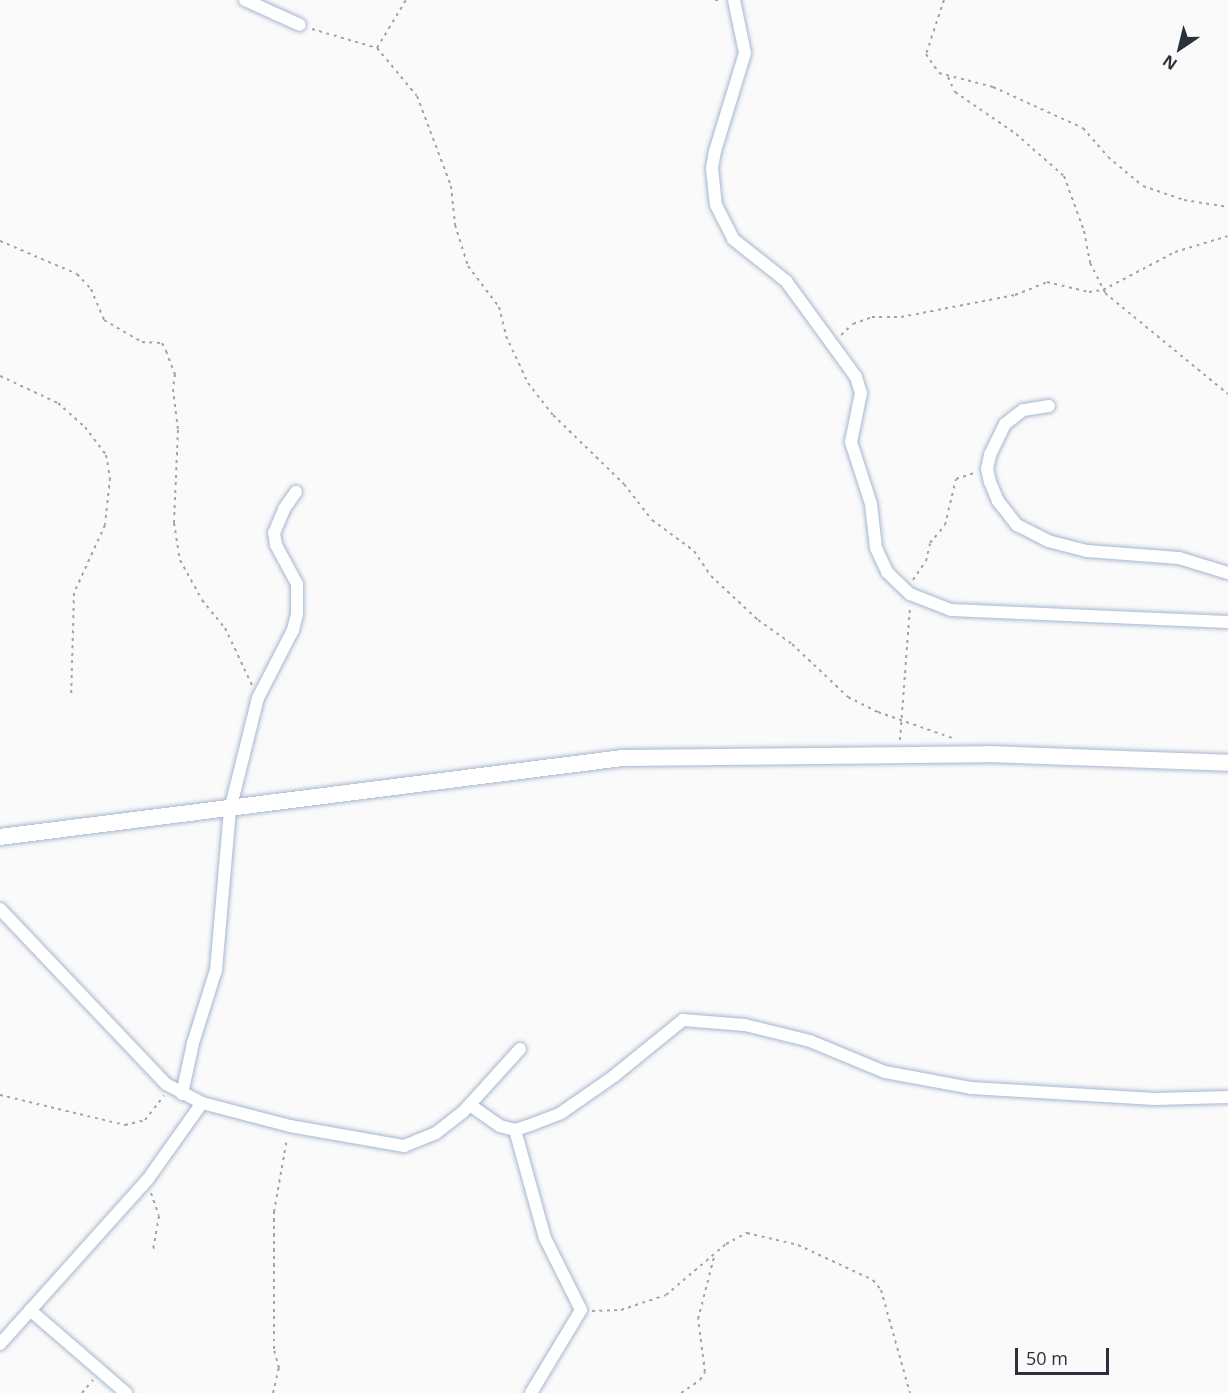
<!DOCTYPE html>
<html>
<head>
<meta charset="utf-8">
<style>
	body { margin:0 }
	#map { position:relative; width:1228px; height:1393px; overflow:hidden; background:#fafafa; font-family:"Open Sans",sans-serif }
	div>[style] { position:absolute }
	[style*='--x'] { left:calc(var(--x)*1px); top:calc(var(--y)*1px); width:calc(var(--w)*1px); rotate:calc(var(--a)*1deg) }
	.path>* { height:2px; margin-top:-1px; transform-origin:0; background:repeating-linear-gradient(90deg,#a1a4a8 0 3px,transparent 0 7.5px) }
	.roads { filter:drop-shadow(0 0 2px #a6b6ce) drop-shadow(0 0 2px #a6b6ce) }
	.minor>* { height:12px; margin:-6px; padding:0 6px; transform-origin:6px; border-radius:6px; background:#fff }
	.major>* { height:16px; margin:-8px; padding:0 8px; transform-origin:8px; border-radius:8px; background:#fff }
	span { translate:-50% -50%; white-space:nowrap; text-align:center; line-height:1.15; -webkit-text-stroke:5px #fafafa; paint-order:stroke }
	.north { position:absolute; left:1150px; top:18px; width:60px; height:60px; -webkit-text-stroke:4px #fafafa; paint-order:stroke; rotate:215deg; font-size:16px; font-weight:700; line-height:24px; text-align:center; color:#2b313b }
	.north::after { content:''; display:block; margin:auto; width:21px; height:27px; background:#2b313b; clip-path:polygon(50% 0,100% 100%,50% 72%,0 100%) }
	.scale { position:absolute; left:1015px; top:1348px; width:94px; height:27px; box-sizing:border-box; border:3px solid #2b313b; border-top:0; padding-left:8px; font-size:18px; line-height:21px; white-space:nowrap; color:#2b313b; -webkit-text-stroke:4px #fafafa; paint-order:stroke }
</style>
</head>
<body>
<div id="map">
	<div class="path">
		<i style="--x:715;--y:0;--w:3;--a:0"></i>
		<i style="--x:944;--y:0;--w:57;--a:108.4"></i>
		<i style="--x:926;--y:54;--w:23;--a:56"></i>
		<i style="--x:939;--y:73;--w:56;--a:14.5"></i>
		<i style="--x:993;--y:87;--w:99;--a:24.5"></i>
		<i style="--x:1083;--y:128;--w:38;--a:49"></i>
		<i style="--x:1108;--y:157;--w:45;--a:39.6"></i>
		<i style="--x:1143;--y:186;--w:43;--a:18.9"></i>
		<i style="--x:1184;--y:200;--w:45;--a:9"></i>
		<i style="--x:312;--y:29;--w:68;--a:16.3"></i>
		<i style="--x:377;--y:48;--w:62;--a:50.2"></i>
		<i style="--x:417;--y:96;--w:96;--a:69.3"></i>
		<i style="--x:451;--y:186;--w:39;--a:84"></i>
		<i style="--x:455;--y:225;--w:43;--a:72.4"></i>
		<i style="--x:468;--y:266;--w:51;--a:52.9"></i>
		<i style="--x:499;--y:307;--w:30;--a:76"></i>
		<i style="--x:506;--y:336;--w:52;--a:64.9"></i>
		<i style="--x:528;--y:383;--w:41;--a:52"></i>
		<i style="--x:553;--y:415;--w:99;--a:44.2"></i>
		<i style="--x:624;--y:484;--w:46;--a:52.1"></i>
		<i style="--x:652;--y:520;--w:52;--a:36.4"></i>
		<i style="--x:694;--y:551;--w:30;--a:56"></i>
		<i style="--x:711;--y:576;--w:64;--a:43.1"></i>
		<i style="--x:758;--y:620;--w:42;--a:35.2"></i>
		<i style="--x:792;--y:644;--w:77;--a:43.4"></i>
		<i style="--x:848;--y:697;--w:34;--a:27"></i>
		<i style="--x:878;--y:712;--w:82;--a:19.3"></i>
		<i style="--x:377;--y:48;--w:56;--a:-58.9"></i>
		<i style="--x:948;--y:77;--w:17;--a:65"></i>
		<i style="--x:955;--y:92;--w:74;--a:34.5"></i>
		<i style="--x:1016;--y:134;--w:64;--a:41.2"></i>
		<i style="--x:1064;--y:176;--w:59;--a:70"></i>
		<i style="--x:1084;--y:231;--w:33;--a:79"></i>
		<i style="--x:1090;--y:263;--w:34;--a:63"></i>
		<i style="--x:1105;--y:293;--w:159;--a:39.4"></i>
		<i style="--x:0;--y:241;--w:84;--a:23.2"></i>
		<i style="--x:77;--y:274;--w:21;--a:47"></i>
		<i style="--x:91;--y:289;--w:34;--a:67"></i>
		<i style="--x:104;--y:320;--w:44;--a:30.1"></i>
		<i style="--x:142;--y:342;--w:20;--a:3"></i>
		<i style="--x:162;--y:343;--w:9;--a:63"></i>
		<i style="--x:166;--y:351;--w:25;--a:69"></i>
		<i style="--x:175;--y:374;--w:15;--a:98"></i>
		<i style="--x:173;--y:389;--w:41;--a:83"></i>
		<i style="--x:178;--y:430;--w:93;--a:92.5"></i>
		<i style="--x:174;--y:523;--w:37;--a:81"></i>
		<i style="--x:180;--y:560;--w:46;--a:61.2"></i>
		<i style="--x:202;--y:600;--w:36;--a:51"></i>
		<i style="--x:225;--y:628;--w:63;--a:64.7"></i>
		<i style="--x:841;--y:335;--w:16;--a:-43"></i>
		<i style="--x:853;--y:324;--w:20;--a:-20"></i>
		<i style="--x:872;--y:317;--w:29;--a:0"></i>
		<i style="--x:901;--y:317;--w:116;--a:-10.9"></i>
		<i style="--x:1015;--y:295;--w:35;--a:-22"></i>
		<i style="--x:1047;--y:282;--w:43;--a:13.4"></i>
		<i style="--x:1089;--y:292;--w:14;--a:-8"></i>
		<i style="--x:1103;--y:290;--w:81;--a:-27.8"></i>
		<i style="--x:1175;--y:252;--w:55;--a:-16.8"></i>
		<i style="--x:0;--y:376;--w:64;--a:25"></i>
		<i style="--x:58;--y:403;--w:36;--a:42"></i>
		<i style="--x:85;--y:427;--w:35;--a:53"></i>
		<i style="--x:106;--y:455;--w:23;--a:80"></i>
		<i style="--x:110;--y:478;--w:47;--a:96.1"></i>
		<i style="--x:105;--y:525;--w:75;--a:114.5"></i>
		<i style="--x:74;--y:593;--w:105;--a:91.6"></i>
		<i style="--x:913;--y:580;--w:23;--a:-56"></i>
		<i style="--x:926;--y:561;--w:18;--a:-77"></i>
		<i style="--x:930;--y:543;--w:23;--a:-50"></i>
		<i style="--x:945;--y:525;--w:47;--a:-76.6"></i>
		<i style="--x:956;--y:479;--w:20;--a:-18"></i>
		<i style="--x:900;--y:740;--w:134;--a:-85.7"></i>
		<i style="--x:0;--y:1095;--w:129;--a:13.5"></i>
		<i style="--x:125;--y:1125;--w:21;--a:-14"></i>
		<i style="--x:145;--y:1120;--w:31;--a:-52"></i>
		<i style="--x:151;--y:1193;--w:24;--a:71"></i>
		<i style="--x:159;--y:1216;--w:35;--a:100"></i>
		<i style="--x:592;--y:1311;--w:29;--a:-2"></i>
		<i style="--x:621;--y:1310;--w:47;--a:-18.4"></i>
		<i style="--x:666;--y:1295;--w:79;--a:-40.4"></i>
		<i style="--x:726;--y:1244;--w:24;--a:-28"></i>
		<i style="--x:747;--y:1233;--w:52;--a:13.2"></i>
		<i style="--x:798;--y:1245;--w:83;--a:25"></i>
		<i style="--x:873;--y:1280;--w:13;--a:51"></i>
		<i style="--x:881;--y:1290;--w:107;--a:74.3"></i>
		<i style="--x:82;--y:1393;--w:17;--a:-50"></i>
		<i style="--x:273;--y:1393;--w:26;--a:-77"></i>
		<i style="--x:279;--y:1368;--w:20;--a:-105"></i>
		<i style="--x:274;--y:1349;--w:137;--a:-90"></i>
		<i style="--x:274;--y:1212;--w:75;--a:-80"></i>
		<i style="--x:681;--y:1393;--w:23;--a:-34"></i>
		<i style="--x:700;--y:1380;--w:9;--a:-58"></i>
		<i style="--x:705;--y:1372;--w:53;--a:-97.5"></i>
		<i style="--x:698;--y:1319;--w:64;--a:-75.5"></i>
	</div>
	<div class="roads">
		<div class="minor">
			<i style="--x:245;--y:0;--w:60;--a:24.4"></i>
			<i style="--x:734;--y:0;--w:54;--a:78.3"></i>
			<i style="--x:745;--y:53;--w:102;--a:107"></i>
			<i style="--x:715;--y:151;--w:17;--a:100"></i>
			<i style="--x:712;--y:168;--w:37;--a:84"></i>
			<i style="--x:716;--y:205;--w:38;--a:63"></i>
			<i style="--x:733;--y:239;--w:68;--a:38.4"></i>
			<i style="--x:786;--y:281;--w:119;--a:53.9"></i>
			<i style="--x:856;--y:377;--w:17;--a:73"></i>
			<i style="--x:861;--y:393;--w:50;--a:101.5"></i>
			<i style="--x:851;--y:442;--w:65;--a:72.1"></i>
			<i style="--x:871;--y:504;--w:44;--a:83.5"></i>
			<i style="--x:876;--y:548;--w:26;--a:65"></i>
			<i style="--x:887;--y:572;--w:32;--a:44"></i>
			<i style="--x:910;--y:594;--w:44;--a:21.3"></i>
			<i style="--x:951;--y:610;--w:277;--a:2.5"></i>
			<i style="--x:1049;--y:406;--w:26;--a:171"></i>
			<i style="--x:1023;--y:410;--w:23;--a:142"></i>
			<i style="--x:1005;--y:424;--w:34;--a:116"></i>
			<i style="--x:990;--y:455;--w:14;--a:102"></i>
			<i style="--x:987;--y:469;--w:13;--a:77"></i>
			<i style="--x:990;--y:482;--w:21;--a:67"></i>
			<i style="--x:998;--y:501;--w:31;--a:52"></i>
			<i style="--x:1017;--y:525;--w:35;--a:27"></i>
			<i style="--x:1048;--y:541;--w:40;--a:14.4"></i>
			<i style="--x:1087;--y:551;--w:92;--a:4.4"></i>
			<i style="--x:1179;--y:558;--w:51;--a:17"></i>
			<i style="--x:0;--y:909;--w:241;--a:46.5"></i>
			<i style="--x:166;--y:1084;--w:41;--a:27.8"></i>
			<i style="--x:202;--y:1103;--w:91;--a:14.6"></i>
			<i style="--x:290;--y:1126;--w:116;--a:10"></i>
			<i style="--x:404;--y:1146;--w:35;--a:-22"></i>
			<i style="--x:436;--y:1133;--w:34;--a:-38"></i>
			<i style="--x:463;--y:1112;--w:85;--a:-47.9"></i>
			<i style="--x:182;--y:1094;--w:52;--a:-77.8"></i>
			<i style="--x:193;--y:1043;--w:77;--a:-72.5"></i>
			<i style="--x:216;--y:970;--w:161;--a:-85"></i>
			<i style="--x:230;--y:810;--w:115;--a:-76"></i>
			<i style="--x:258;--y:698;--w:76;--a:-62.8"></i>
			<i style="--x:293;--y:630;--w:16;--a:-76"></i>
			<i style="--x:297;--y:614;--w:30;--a:-90"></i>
			<i style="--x:297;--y:584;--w:44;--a:-118.3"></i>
			<i style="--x:276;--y:545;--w:12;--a:-99"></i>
			<i style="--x:274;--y:533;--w:26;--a:-67"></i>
			<i style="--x:284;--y:509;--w:21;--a:-55"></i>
			<i style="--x:470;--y:1105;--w:37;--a:35"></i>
			<i style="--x:500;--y:1126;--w:16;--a:15"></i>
			<i style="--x:515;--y:1130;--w:19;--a:-18"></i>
			<i style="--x:533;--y:1124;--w:30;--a:-21"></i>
			<i style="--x:561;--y:1113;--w:65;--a:-34.9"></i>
			<i style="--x:614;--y:1076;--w:89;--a:-39.1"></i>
			<i style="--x:683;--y:1020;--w:62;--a:4.6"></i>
			<i style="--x:745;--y:1025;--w:67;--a:13.8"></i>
			<i style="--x:810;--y:1041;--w:81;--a:22.5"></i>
			<i style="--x:885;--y:1072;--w:87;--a:10.5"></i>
			<i style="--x:971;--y:1088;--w:184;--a:3.4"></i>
			<i style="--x:1155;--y:1099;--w:73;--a:-1.6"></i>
			<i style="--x:515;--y:1130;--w:112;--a:74.5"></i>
			<i style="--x:545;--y:1238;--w:80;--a:63.4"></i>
			<i style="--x:581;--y:1310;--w:97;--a:121.1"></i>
			<i style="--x:30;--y:1310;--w:127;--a:40.8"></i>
			<i style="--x:0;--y:1344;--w:222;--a:-48.1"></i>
			<i style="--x:148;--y:1179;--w:93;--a:-54.6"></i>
		</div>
		<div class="major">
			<i style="--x:0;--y:837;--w:628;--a:-7.23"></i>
			<i style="--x:623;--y:758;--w:365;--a:-0.6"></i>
			<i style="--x:988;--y:754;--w:240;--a:2.1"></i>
		</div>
	</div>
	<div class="north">N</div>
	<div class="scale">50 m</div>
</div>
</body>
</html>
